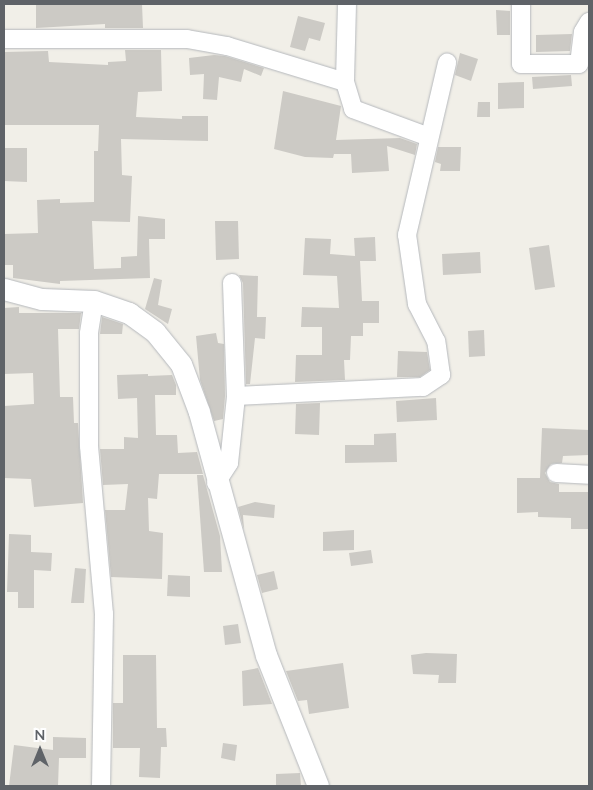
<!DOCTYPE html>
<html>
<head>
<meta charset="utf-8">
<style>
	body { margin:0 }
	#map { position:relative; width:593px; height:790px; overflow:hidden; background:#f1efe8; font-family:Lato,sans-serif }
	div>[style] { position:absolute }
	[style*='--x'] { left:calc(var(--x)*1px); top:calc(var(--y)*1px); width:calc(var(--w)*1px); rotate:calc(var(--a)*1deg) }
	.building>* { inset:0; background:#cccac5 }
	.roads { filter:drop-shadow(0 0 1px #b5b8bc) drop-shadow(0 0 1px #b5b8bc) }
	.minor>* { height:18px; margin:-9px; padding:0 9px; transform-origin:9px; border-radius:9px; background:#fff }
	.tertiary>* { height:21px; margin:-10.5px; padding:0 10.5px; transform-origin:10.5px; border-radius:10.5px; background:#fff }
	span { translate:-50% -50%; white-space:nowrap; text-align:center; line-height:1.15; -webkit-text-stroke:5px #fff; paint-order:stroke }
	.frame { position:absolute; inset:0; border:5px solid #5f6368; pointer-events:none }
	.north { position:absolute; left:15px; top:725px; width:50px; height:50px; -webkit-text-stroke:4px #fff; paint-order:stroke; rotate:0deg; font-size:14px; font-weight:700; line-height:20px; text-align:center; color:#5f6368 }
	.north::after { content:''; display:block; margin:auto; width:18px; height:22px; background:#5f6368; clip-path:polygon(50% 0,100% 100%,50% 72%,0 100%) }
</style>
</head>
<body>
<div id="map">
	<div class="building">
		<i style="clip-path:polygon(36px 4px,142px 4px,143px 28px,105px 28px,105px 24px,36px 28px)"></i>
		<i style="clip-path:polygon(496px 10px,510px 11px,510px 35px,497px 35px)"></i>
		<i style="clip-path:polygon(298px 16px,325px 23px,320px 41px,309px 38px,305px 51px,290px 47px)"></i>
		<i style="clip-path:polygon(572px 34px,570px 51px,536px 52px,536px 35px)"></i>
		<i style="clip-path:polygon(125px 50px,161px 50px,162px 91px,138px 92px,136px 117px,182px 119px,182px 116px,208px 116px,208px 141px,121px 139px,122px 175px,132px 176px,130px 222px,92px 221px,94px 269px,121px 268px,121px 257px,137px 256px,138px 216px,165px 219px,165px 239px,149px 239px,150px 278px,60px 281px,60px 284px,13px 278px,13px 265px,4px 265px,4px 234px,38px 233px,37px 200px,60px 199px,60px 203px,94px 202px,94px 151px,98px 151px,99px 125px,4px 125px,4px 52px,48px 51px,49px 62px,108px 65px,108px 62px,126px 61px)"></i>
		<i style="clip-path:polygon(460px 53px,478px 59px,471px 81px,455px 75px)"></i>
		<i style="clip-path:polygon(214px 55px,225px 56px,264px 68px,261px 76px,244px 69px,241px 82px,219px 77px,217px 100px,203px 99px,204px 74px,190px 75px,189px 58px)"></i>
		<i style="clip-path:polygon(571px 75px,572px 86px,533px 89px,532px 77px)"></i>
		<i style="clip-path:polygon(524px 82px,524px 108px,498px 109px,498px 83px)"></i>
		<i style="clip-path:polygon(283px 91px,341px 106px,336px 140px,400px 138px,417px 144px,415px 155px,387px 146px,389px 171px,352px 173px,351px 154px,334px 154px,333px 158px,305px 157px,274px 149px)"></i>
		<i style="clip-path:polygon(478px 102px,490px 102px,490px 117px,477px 117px)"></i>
		<i style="clip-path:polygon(438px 147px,461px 147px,460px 171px,440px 171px,441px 164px,435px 162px)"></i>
		<i style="clip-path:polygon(4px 148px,27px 148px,27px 182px,4px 181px)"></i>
		<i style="clip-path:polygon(215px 221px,238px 221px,239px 259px,216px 260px)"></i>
		<i style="clip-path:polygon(375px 237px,376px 261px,360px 261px,362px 301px,379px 301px,379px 323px,363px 323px,363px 336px,351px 336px,350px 360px,344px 360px,345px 380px,295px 382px,296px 355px,322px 355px,322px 327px,301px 327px,302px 307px,339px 308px,337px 276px,303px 275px,305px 238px,331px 239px,330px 254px,355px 256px,354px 238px)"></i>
		<i style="clip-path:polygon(549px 245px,555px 287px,535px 290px,529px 248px)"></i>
		<i style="clip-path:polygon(480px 252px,481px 273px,443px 275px,442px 254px)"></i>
		<i style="clip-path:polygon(239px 275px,258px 276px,257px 317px,266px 317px,265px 339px,255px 338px,250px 384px,246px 384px,243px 283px)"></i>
		<i style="clip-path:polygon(154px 278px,162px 280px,158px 305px,172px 309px,168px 324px,145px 309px)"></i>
		<i style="clip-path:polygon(19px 307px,19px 313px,81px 313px,79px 329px,58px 329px,60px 397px,73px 397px,74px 423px,78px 423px,83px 503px,34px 507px,31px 479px,4px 478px,4px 406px,34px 404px,33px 373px,4px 374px,4px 308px)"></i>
		<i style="clip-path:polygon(102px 317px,123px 324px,122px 334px,100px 334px)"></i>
		<i style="clip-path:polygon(484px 330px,485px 356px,469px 357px,468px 331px)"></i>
		<i style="clip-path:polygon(216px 333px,218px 343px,224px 344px,225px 396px,223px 419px,214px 421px,200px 380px,196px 336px)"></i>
		<i style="clip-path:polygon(398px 351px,427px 352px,430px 370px,420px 377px,397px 377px)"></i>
		<i style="clip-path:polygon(148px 374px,148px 376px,172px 375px,176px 385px,176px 395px,155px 395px,156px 435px,177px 435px,178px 453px,197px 452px,203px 474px,159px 474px,157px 499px,148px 498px,149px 531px,163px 533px,162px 579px,111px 577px,105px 510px,125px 510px,128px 484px,103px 485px,100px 449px,124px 449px,124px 437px,138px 438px,137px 398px,118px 399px,117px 375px)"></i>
		<i style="clip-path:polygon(436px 398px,437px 420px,397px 422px,396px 401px)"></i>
		<i style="clip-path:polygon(320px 403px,319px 435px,295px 434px,296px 404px)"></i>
		<i style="clip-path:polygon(542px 428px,589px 430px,589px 455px,563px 456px,562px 463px,551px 464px,545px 473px,550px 482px,559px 484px,559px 492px,589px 492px,589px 529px,571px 529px,571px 518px,538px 517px,538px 512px,517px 513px,517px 478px,540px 478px)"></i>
		<i style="clip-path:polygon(396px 433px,397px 462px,345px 463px,345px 445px,374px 445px,374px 434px)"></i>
		<i style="clip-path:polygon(197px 475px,203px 475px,220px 536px,222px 572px,204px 572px)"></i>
		<i style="clip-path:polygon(255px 502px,275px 505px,274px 518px,243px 515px,244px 530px,238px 507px)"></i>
		<i style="clip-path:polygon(354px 530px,354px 550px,323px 551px,323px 532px)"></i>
		<i style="clip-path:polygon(9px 534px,31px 535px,31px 552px,52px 553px,51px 571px,34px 570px,34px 608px,18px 608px,18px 592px,7px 592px)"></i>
		<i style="clip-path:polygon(371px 550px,373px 563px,351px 566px,349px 553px)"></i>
		<i style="clip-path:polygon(75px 568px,86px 569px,84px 603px,71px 603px)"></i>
		<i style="clip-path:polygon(274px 571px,278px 589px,262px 593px,257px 575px)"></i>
		<i style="clip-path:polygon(168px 575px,190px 576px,190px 597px,167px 596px)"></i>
		<i style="clip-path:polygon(238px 624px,241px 643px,225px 645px,223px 626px)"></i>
		<i style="clip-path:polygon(426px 653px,457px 654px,456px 683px,438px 683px,439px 675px,413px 674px,411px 655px)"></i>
		<i style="clip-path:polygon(123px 655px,156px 655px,157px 728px,166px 728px,167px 747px,161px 747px,160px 778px,139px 777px,140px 748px,113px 748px,113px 703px,123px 703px)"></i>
		<i style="clip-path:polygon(343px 663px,349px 708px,309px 714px,307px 700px,298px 701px,286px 671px)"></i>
		<i style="clip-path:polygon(258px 668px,272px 704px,243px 706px,242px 671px)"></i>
		<i style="clip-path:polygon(53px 737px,86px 738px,86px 758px,59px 758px,58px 786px,9px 786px,14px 745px,53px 750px)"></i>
		<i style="clip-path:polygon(223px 743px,237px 745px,235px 761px,221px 758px)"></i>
		<i style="clip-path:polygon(300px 773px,301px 786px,276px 786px,276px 774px)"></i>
	</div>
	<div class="roads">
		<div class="minor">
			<i style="--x:347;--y:4;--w:78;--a:91.5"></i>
			<i style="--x:345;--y:82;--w:28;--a:73"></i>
			<i style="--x:353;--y:109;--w:81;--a:20.2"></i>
			<i style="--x:521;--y:4;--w:60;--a:90"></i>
			<i style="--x:521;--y:64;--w:58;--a:0"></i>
			<i style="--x:579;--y:64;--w:32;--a:-83"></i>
			<i style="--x:583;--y:32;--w:12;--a:-59"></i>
			<i style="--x:4;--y:39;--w:183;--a:0"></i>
			<i style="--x:187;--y:39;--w:41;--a:9.9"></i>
			<i style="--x:227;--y:46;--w:123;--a:17"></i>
			<i style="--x:232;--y:283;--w:113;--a:88"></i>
			<i style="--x:94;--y:301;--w:33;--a:99"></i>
			<i style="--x:89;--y:334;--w:112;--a:90"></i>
			<i style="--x:89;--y:446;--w:169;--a:84.9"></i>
			<i style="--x:104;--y:614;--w:172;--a:91"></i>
			<i style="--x:556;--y:473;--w:33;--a:3"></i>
			<i style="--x:216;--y:483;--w:24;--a:-57"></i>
			<i style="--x:229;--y:463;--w:67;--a:-84"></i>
			<i style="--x:236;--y:396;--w:187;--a:-2.8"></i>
			<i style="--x:423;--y:387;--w:22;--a:-34"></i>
			<i style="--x:441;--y:375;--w:34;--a:-98"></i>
			<i style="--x:436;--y:341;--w:42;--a:-117.2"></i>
			<i style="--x:417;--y:304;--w:70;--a:-98.2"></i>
			<i style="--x:407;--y:235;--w:177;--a:-76.9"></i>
		</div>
		<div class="tertiary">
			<i style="--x:4;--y:289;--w:39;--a:15"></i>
			<i style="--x:42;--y:299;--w:52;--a:2.2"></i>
			<i style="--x:94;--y:301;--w:37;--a:19"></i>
			<i style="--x:129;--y:313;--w:32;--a:36"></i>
			<i style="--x:155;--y:332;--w:41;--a:50.9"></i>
			<i style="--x:181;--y:364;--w:51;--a:69.4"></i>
			<i style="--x:199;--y:412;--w:252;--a:74.6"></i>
			<i style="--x:266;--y:655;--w:141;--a:68.3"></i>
		</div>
	</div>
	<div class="frame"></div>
	<div class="north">N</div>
</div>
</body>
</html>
